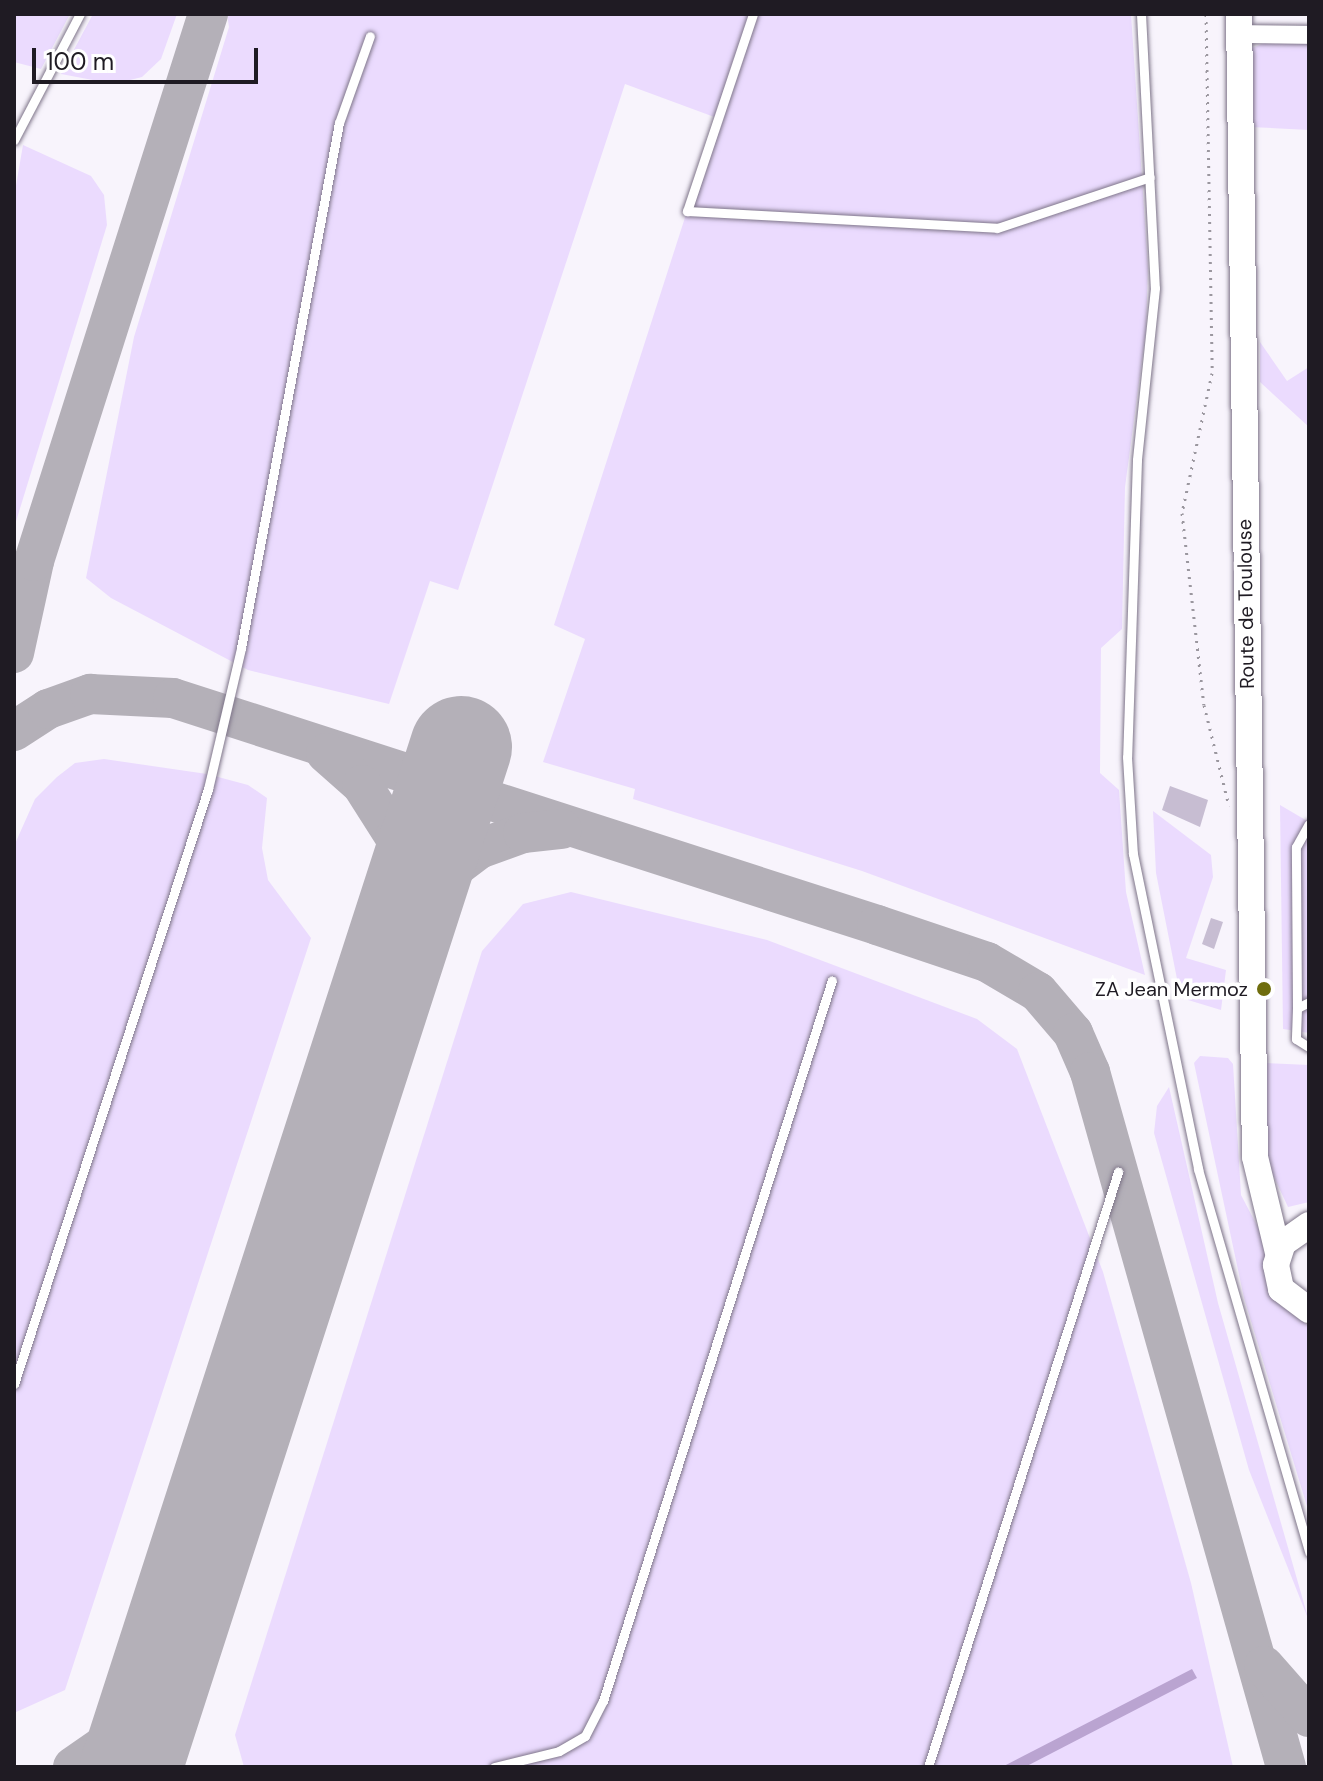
<!DOCTYPE html>
<html>
<head>
<meta charset="utf-8">
<style>
	body { margin:0 }
	#map { position:relative; width:1323px; height:1781px; overflow:hidden; background:#f8f4fc; font-family:"DM Sans",sans-serif }
	div>[style] { position:absolute }
	[style*='--x'] { left:calc(var(--x)*1px); top:calc(var(--y)*1px); width:calc(var(--w)*1px); rotate:calc(var(--a)*1deg) }
	.green>* { inset:0; background:#ebdbfe }
	.water>* { inset:0; background:#baa4d1 }
	.taxiway>* { height:40px; margin:-20px; padding:0 20px; transform-origin:20px; border-radius:20px; background:#b4b0b8 }
	.runway>* { height:102px; margin:-51px; padding:0 51px; transform-origin:51px; border-radius:51px; background:#b4b0b8 }
	.building>* { inset:0; background:#c7bdd2 }
	.path>* { height:3px; margin-top:-1.5px; transform-origin:0; background:repeating-linear-gradient(90deg,#9b979f 0 2px,transparent 0 8px) }
	.roads { filter:drop-shadow(0 0 2px #7e7589) drop-shadow(0 0 2px #7e7589) }
	.lane>* { height:9px; margin:-4.5px; padding:0 4.5px; transform-origin:4.5px; border-radius:4.5px; background:#fff }
	.street>* { height:18px; margin:-9px; padding:0 9px; transform-origin:9px; border-radius:9px; background:#fff }
	.secondary>* { height:26px; margin:-13px; padding:0 13px; transform-origin:13px; border-radius:13px; background:#fff }
	.dots>* { width:22px; height:22px; translate:-50% -50%; box-sizing:border-box; border:4px solid #fff; border-radius:50% }
	span { translate:-50% -50%; white-space:nowrap; text-align:center; line-height:1.15; -webkit-text-stroke:7px #fff; paint-order:stroke }
	.street-label { font-size:20px; color:#1f1b23 }
	.poi-label { font-size:20px; color:#1f1b23 }
	.right { translate:-100% -50%; text-align:right }
	.frame { position:absolute; inset:0; border:16px solid #1f1b23; pointer-events:none }
	.scale { position:absolute; left:32px; top:48px; width:226px; height:36px; box-sizing:border-box; border:4px solid #1f1b23; border-top:0; padding-left:10px; font-size:24px; line-height:28px; white-space:nowrap; color:#1f1b23; -webkit-text-stroke:6px #fff; paint-order:stroke }
</style>
</head>
<body>
<div id="map">
	<div class="green">
		<i style="clip-path:polygon(14px 14px,70px 14px,41px 69px,14px 62px)"></i>
		<i style="clip-path:polygon(93px 14px,177px 14px,161px 59px,142px 77px,114px 84px,61px 74px)"></i>
		<i style="clip-path:polygon(227px 14px,1131px 14px,1148px 268px,1146px 330px,1125px 487px,1122px 629px,1101px 648px,1100px 773px,1119px 790px,1126px 892px,1145px 975px,862px 871px,633px 799px,635px 789px,543px 762px,585px 639px,554px 625px,717px 118px,625px 84px,458px 590px,430px 581px,389px 704px,248px 670px,111px 598px,86px 578px,134px 337px,229px 27px)"></i>
		<i style="clip-path:polygon(1276px 38px,1309px 39px,1309px 130px,1250px 127px,1250px 49px)"></i>
		<i style="clip-path:polygon(23px 145px,91px 176px,104px 195px,107px 225px,14px 528px,14px 197px)"></i>
		<i style="clip-path:polygon(1260px 342px,1287px 381px,1309px 367px,1309px 427px,1260px 382px)"></i>
		<i style="clip-path:polygon(104px 759px,207px 774px,248px 785px,267px 798px,262px 848px,268px 880px,311px 938px,65px 1690px,14px 1713px,14px 846px,35px 799px,57px 777px,75px 763px)"></i>
		<i style="clip-path:polygon(1280px 805px,1309px 822px,1309px 1033px,1283px 1029px)"></i>
		<i style="clip-path:polygon(1153px 811px,1211px 855px,1213px 877px,1186px 958px,1226px 970px,1221px 1010px,1188px 1000px,1177px 979px,1156px 873px)"></i>
		<i style="clip-path:polygon(571px 892px,767px 940px,977px 1019px,1017px 1049px,1103px 1272px,1191px 1583px,1233px 1767px,244px 1767px,235px 1735px,482px 951px,523px 904px)"></i>
		<i style="clip-path:polygon(1200px 1056px,1228px 1058px,1233px 1064px,1241px 1195px,1262px 1235px,1271px 1292px,1309px 1327px,1309px 1513px,1244px 1298px,1194px 1063px)"></i>
		<i style="clip-path:polygon(1264px 1063px,1309px 1065px,1309px 1202px,1288px 1207px,1267px 1162px)"></i>
		<i style="clip-path:polygon(1169px 1087px,1218px 1303px,1309px 1621px,1249px 1470px,1154px 1133px,1157px 1106px)"></i>
	</div>
	<div class="water">
		<i style="clip-path:polygon(1192px 1669px,1197px 1678px,1025px 1767px,1002px 1767px)"></i>
	</div>
	<div class="taxiway">
		<i style="--x:14;--y:653;--w:94;--a:-77.7"></i>
		<i style="--x:34;--y:561;--w:574;--a:-72.35"></i>
		<i style="--x:14;--y:731;--w:40;--a:-32.9"></i>
		<i style="--x:48;--y:709;--w:45;--a:-19.7"></i>
		<i style="--x:90;--y:694;--w:83;--a:2.8"></i>
		<i style="--x:173;--y:698;--w:740;--a:17.87"></i>
		<i style="--x:877;--y:925;--w:116;--a:18.6"></i>
		<i style="--x:987;--y:962;--w:59;--a:30.5"></i>
		<i style="--x:1038;--y:992;--w:54;--a:49.5"></i>
		<i style="--x:1073;--y:1033;--w:43;--a:66.4"></i>
		<i style="--x:1090;--y:1072;--w:722;--a:74.25"></i>
		<i style="--x:326;--y:753;--w:48;--a:41.6"></i>
		<i style="--x:362;--y:785;--w:62;--a:57.6"></i>
		<i style="--x:395;--y:837;--w:40;--a:77"></i>
		<i style="--x:404;--y:876;--w:54;--a:92.1"></i>
		<i style="--x:402;--y:930;--w:62;--a:-54.2"></i>
		<i style="--x:438;--y:880;--w:51;--a:-37.1"></i>
		<i style="--x:479;--y:849;--w:47;--a:-20"></i>
		<i style="--x:523;--y:833;--w:39;--a:-6"></i>
		<i style="--x:1264;--y:1666;--w:68;--a:48.6"></i>
		<i style="--x:158;--y:1685;--w:82;--a:85.1"></i>
		<i style="--x:73;--y:1767;--w:65;--a:-34.9"></i>
		<i style="--x:126;--y:1730;--w:55;--a:-54.6"></i>
	</div>
	<div class="runway">
		<i style="--x:131;--y:1767;--w:1072;--a:-72.07"></i>
	</div>
	<div class="building">
		<i style="clip-path:polygon(1170px 786px,1208px 800px,1200px 827px,1162px 810px)"></i>
		<i style="clip-path:polygon(1211px 918px,1223px 922px,1214px 949px,1202px 944px)"></i>
	</div>
	<div class="path">
		<i style="--x:1206;--y:14;--w:359;--a:89"></i>
		<i style="--x:1212;--y:373;--w:143;--a:102.1"></i>
		<i style="--x:1182;--y:513;--w:193;--a:83.5"></i>
		<i style="--x:1204;--y:705;--w:104;--a:76.1"></i>
	</div>
	<div class="roads">
		<div class="lane">
			<i style="--x:753;--y:14;--w:208;--a:108.5"></i>
			<i style="--x:687;--y:211;--w:310;--a:3.1"></i>
			<i style="--x:997;--y:228;--w:161;--a:-18.4"></i>
			<i style="--x:1141;--y:14;--w:274;--a:87.1"></i>
			<i style="--x:1155;--y:288;--w:173;--a:96"></i>
			<i style="--x:1137;--y:460;--w:297;--a:91.9"></i>
			<i style="--x:1127;--y:757;--w:97;--a:86.5"></i>
			<i style="--x:1133;--y:854;--w:322;--a:78.3"></i>
			<i style="--x:1198;--y:1169;--w:399;--a:73.8"></i>
			<i style="--x:14;--y:140;--w:142;--a:-62.4"></i>
			<i style="--x:1309;--y:1002;--w:13;--a:153"></i>
			<i style="--x:1297;--y:1008;--w:31;--a:92"></i>
			<i style="--x:1296;--y:1039;--w:15;--a:32"></i>
			<i style="--x:1297;--y:1008;--w:161;--a:-90.4"></i>
			<i style="--x:1296;--y:847;--w:26;--a:-61"></i>
			<i style="--x:14;--y:1384;--w:626;--a:-71.94"></i>
			<i style="--x:208;--y:789;--w:145;--a:-76.8"></i>
			<i style="--x:241;--y:648;--w:534;--a:-79.43"></i>
			<i style="--x:339;--y:123;--w:92;--a:-70.4"></i>
			<i style="--x:494;--y:1767;--w:67;--a:-13.8"></i>
			<i style="--x:559;--y:1751;--w:30;--a:-30"></i>
			<i style="--x:585;--y:1736;--w:39;--a:-63"></i>
			<i style="--x:603;--y:1701;--w:756;--a:-72.38"></i>
			<i style="--x:928;--y:1767;--w:625;--a:-72.29"></i>
		</div>
		<div class="street">
			<i style="--x:1240;--y:34;--w:69;--a:0.8"></i>
		</div>
		<div class="secondary">
			<i style="--x:1239;--y:14;--w:1143;--a:89.2"></i>
			<i style="--x:1255;--y:1157;--w:99;--a:76.5"></i>
			<i style="--x:1309;--y:1225;--w:32;--a:145"></i>
			<i style="--x:1283;--y:1243;--w:23;--a:108"></i>
			<i style="--x:1276;--y:1265;--w:25;--a:78"></i>
			<i style="--x:1281;--y:1289;--w:35;--a:37"></i>
		</div>
	</div>
	<div class="dots">
		<i style="left:1264px;top:989px;background:#6f6d0d"></i>
	</div>
	<div class="street-label">
		<span style="left:1246px;top:604px;rotate:-91deg">Route de Toulouse</span>
	</div>
	<div class="poi-label">
		<span class="right" style="left:1248px;top:989px">ZA Jean Mermoz</span>
	</div>
	<div class="frame"></div>
	<div class="scale">100 m</div>
</div>
</body>
</html>
